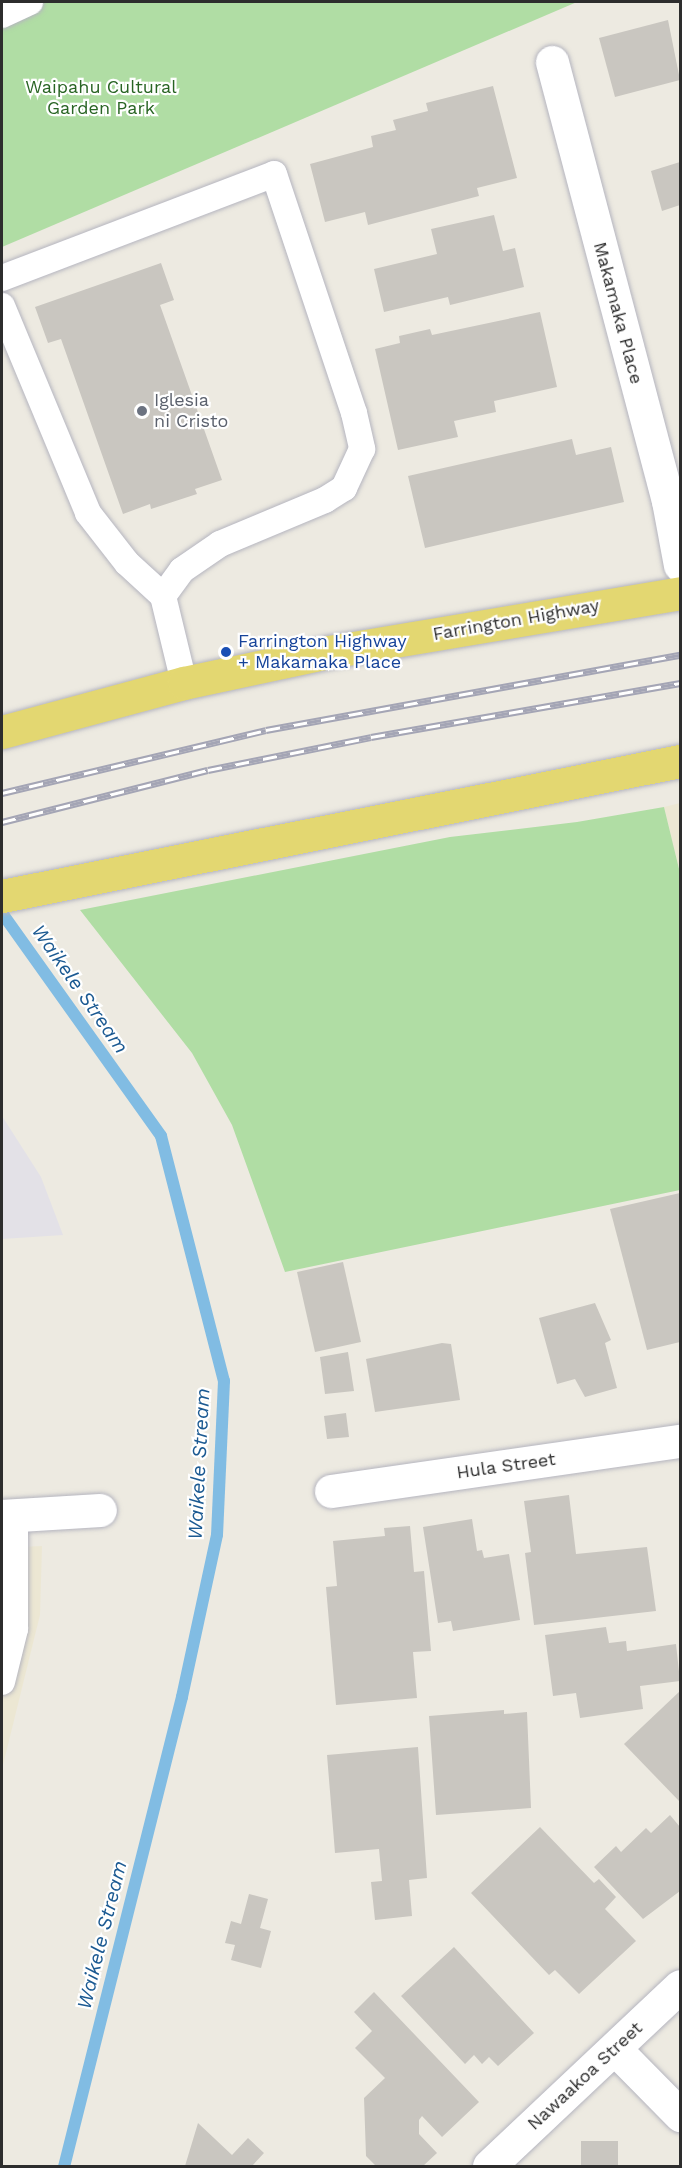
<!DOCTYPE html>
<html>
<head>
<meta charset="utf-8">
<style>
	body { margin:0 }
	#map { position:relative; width:682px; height:2168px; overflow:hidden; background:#edeae1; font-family:"Work Sans",sans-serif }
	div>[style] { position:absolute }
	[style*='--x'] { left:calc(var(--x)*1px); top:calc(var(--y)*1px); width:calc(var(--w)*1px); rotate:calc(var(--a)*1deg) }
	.industrial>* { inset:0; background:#e3e1e7 }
	.education>* { inset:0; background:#ece7d3 }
	.green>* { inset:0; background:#b0dda4 }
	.stream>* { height:12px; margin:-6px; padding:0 6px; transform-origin:6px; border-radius:6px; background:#81bce3 }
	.building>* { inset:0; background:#c9c6c0 }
	.roads { filter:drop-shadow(0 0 2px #b5b5bf) drop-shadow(0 0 2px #b5b5bf) }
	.service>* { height:26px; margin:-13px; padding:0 13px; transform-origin:13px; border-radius:13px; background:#fff }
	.minor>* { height:33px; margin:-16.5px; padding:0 16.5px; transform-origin:16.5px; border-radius:16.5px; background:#fff }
	.primary>* { height:33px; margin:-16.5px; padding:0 16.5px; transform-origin:16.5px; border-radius:16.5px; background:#e3d771 }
	.rail>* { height:7px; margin-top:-3.5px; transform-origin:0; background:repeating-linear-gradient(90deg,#fff 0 14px,#a4a5b5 0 28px); box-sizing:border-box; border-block:2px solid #a4a5b5 }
	.dots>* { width:16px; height:16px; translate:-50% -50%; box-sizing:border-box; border:3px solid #fff; border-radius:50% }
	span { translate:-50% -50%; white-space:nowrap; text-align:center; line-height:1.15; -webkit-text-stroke:4.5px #fff; paint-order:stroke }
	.park-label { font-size:18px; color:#286423 }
	.street-label { font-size:18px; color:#2d2d2d }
	.worship-label { font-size:18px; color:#5b616d }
	.left { translate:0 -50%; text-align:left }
	.transit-label { font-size:18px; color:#164399 }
	.water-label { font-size:20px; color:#1c5a92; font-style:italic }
	.frame { position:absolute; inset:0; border:3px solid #2d2d2d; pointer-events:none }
</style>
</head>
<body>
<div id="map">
	<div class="industrial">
		<i style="clip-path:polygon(2px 1116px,41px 1177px,63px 1235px,2px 1239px)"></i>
	</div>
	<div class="education">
		<i style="clip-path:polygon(680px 803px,680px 873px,664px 807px)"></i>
		<i style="clip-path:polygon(42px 1546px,40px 1615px,2px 1769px,2px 1548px)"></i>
	</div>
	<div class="green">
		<i style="clip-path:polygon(2px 2px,577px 2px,2px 247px)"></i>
		<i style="clip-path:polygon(664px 807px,680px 873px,680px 1190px,285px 1272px,232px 1125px,192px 1053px,80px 910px,450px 837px,577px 822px)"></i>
	</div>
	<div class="stream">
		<i style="--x:2;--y:913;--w:274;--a:54.5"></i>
		<i style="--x:161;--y:1136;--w:253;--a:75.6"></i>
		<i style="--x:224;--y:1381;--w:154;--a:92.6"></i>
		<i style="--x:217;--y:1535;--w:166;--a:102.2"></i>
		<i style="--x:182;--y:1697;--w:484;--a:104.1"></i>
	</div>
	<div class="building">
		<i style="clip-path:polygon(668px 20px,680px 80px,615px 97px,599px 38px)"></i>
		<i style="clip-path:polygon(493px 86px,517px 178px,477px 188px,479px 196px,368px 225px,365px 212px,325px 222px,310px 164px,373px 147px,371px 136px,396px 130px,393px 120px,428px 111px,426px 103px)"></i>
		<i style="clip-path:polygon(680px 162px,680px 205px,662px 211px,651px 171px)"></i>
		<i style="clip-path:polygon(494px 215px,503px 251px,515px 248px,524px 287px,450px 305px,448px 297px,384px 312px,374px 269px,437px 254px,431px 229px)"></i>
		<i style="clip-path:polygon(161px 263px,174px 300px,160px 305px,222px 480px,195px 489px,197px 494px,151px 509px,150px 504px,123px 514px,61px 339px,48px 343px,35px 307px)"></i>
		<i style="clip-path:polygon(540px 312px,557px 387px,494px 401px,496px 412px,454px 421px,458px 437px,398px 450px,375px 349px,400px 343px,399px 336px,430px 329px,432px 335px)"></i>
		<i style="clip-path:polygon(572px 439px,576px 455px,611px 447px,624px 502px,425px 548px,408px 476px)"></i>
		<i style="clip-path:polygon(680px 1193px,680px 1342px,647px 1350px,610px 1209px)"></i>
		<i style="clip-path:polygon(343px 1262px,361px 1342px,315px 1352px,297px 1272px)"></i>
		<i style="clip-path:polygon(595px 1303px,611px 1340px,605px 1343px,617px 1388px,585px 1397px,575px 1379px,557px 1384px,539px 1318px)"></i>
		<i style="clip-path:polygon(442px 1343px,451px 1344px,460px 1400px,375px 1412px,366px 1359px)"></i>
		<i style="clip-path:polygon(348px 1352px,354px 1391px,325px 1394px,320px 1357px)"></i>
		<i style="clip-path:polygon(346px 1413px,349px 1437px,327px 1439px,324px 1416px)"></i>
		<i style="clip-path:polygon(569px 1495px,576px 1554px,647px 1547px,656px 1611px,534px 1625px,525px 1553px,531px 1552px,524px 1501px)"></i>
		<i style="clip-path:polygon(472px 1519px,477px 1551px,482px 1550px,484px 1558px,509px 1554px,520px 1620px,453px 1631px,451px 1621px,438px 1623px,423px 1527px)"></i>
		<i style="clip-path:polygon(410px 1526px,414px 1572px,424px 1571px,431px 1651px,413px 1652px,417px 1698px,336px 1705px,326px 1587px,337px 1586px,333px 1541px,385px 1536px,384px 1528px)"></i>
		<i style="clip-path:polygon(606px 1627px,609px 1643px,626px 1641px,627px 1651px,676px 1644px,680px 1681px,640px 1686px,643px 1709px,580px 1718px,576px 1693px,553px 1696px,545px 1635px)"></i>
		<i style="clip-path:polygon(680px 1691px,680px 1802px,624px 1744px)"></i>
		<i style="clip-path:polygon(504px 1710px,504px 1714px,527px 1712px,531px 1808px,436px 1815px,429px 1716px)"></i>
		<i style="clip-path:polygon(418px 1747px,427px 1878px,409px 1880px,412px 1916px,375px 1920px,371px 1882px,382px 1881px,379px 1849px,335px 1853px,327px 1755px)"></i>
		<i style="clip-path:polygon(670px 1815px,680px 1827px,680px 1891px,643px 1919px,594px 1867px,616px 1846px,621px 1852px,646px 1828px,651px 1833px)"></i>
		<i style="clip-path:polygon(540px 1827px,594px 1883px,599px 1879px,616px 1897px,605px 1909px,636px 1941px,579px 1994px,555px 1970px,549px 1975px,471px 1893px)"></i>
		<i style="clip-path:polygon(249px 1894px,268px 1899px,260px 1928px,271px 1931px,261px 1968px,231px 1960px,235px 1945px,225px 1943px,231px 1921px,241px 1924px)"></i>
		<i style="clip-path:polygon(454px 1947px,534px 2033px,498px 2066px,489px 2057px,482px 2064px,474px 2055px,465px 2064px,401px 1996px)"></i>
		<i style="clip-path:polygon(374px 1992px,479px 2102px,442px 2137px,422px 2116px,419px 2120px,419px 2134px,437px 2153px,423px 2166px,376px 2166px,366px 2156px,364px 2098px,385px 2078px,355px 2048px,372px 2031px,354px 2012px)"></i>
		<i style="clip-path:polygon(198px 2123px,232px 2155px,248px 2138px,264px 2153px,252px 2166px,185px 2166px)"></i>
		<i style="clip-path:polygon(581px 2141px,618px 2141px,618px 2166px,581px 2166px)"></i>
	</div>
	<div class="roads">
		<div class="service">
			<i style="--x:2;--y:15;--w:31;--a:-25"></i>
			<i style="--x:2;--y:278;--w:291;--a:-20.9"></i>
			<i style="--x:274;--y:174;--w:252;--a:71.5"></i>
			<i style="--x:354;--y:413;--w:37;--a:77"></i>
			<i style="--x:362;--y:449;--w:43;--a:114.8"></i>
			<i style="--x:344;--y:488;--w:22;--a:148"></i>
			<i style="--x:325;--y:500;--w:114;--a:157.3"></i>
			<i style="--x:220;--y:544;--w:46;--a:145.6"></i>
			<i style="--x:182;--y:570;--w:32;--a:126"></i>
			<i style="--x:2;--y:306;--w:224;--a:67.4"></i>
			<i style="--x:88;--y:513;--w:63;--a:52"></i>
			<i style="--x:127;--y:563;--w:49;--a:42.5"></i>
			<i style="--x:163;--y:596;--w:89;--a:76.4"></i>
			<i style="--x:2;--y:1682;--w:55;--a:-76.2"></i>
			<i style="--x:15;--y:1629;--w:114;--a:-90"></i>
		</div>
		<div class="minor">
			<i style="--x:552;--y:62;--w:454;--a:75.2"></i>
			<i style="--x:668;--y:501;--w:65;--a:79.4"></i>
			<i style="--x:331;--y:1491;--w:353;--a:-8.2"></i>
			<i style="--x:2;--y:1516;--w:98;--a:-3.5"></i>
			<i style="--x:615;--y:2049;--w:93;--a:45.4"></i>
			<i style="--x:489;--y:2166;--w:262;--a:-43.3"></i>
		</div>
		<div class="primary">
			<i style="--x:2;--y:732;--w:188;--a:-15.1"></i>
			<i style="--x:184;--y:683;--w:148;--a:-12.1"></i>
			<i style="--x:329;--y:652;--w:356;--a:-9.5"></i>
			<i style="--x:2;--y:896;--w:691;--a:-11.26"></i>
		</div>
	</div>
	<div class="rail">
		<i style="--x:2;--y:793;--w:271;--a:-13.4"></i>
		<i style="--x:266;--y:730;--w:421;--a:-10.3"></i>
		<i style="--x:2;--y:822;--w:212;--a:-14.2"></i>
		<i style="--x:208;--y:770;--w:166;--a:-11.4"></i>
		<i style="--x:371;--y:737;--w:314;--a:-9.9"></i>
	</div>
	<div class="dots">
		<i style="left:142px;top:411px;background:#6b7280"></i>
		<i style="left:226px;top:652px;background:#1a4fb4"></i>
	</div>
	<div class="park-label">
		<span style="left:101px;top:98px">Waipahu Cultural<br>Garden Park</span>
	</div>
	<div class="street-label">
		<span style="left:618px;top:313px;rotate:75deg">Makamaka Place</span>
		<span style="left:516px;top:620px;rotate:-10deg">Farrington Highway</span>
		<span style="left:506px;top:1466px;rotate:-8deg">Hula Street</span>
		<span style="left:585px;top:2076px;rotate:-43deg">Nawaakoa Street</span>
	</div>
	<div class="worship-label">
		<span class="left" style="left:154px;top:411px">Iglesia<br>ni Cristo</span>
	</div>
	<div class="transit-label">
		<span class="left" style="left:238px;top:652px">Farrington Highway<br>+ Makamaka Place</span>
	</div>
	<div class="water-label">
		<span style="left:80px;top:989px;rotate:55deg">Waikele Stream</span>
		<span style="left:199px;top:1464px;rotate:-87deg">Waikele Stream</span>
		<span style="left:102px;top:1935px;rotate:-76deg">Waikele Stream</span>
	</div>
	<div class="frame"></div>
</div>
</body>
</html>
